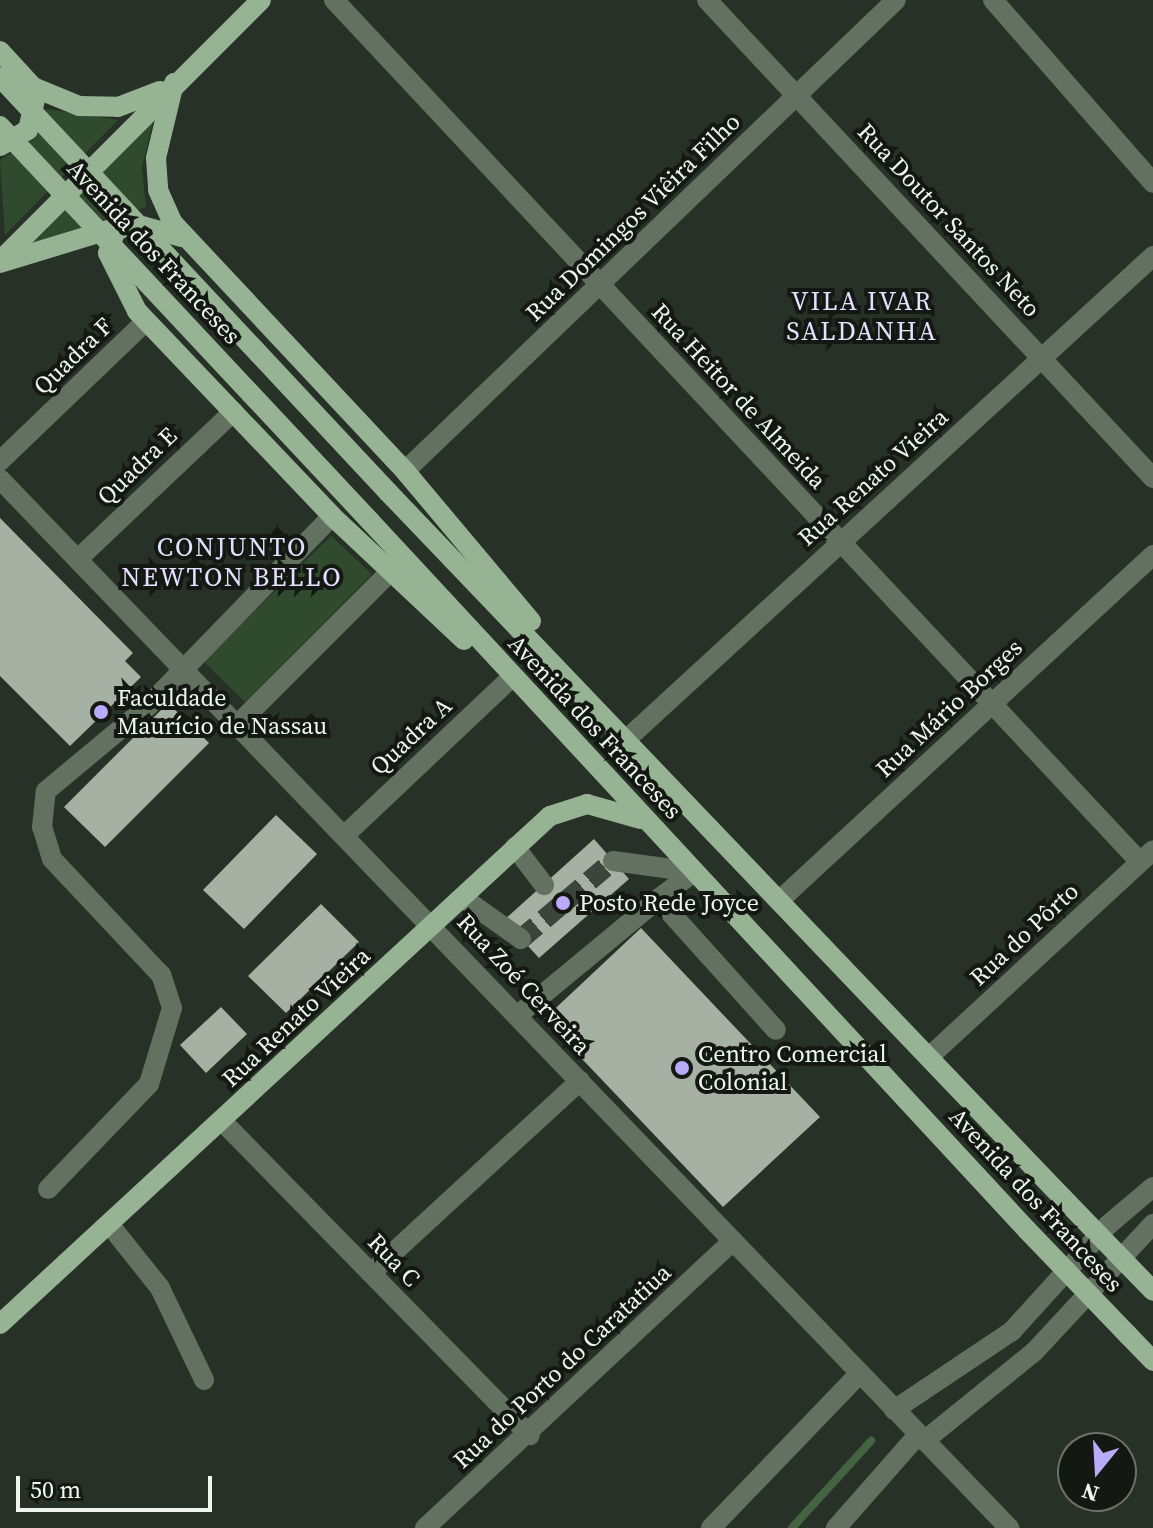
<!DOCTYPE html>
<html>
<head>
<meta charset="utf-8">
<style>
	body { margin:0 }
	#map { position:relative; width:1153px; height:1528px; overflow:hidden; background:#283127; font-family:"Source Serif 4",serif }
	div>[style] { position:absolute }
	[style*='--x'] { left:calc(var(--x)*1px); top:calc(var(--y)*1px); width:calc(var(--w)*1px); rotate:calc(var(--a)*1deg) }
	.green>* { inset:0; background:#304a2e }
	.stream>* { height:8px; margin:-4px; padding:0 4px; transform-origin:4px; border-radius:4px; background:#446441 }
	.building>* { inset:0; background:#a6b1a4 }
	.minor-tunnel>* { height:20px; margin-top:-10px; transform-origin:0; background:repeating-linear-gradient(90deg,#3c453b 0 20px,transparent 0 30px) }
	.minor>* { height:20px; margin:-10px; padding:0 10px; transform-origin:10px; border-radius:10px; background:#637161 }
	.major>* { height:20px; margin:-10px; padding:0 10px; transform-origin:10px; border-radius:10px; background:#96b493 }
	.major-bridge>* { height:20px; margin:-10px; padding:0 10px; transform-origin:10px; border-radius:10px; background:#96b493 }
	.dots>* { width:22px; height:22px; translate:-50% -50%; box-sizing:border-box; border:4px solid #141813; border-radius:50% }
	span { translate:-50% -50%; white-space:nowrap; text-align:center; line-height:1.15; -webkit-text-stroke:8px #141813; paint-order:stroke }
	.street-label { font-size:24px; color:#eff5ef }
	.poi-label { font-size:24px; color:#eff5ef }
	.left { translate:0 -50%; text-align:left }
	.neighbourhood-label { font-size:26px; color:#e5e0fe; letter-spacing:2px }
	.north { position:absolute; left:1057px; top:1432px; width:80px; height:80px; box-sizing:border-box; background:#141813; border:2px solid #6c706b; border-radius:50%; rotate:198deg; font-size:22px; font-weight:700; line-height:32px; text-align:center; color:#eff5ef }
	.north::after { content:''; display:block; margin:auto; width:28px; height:36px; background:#b9abf7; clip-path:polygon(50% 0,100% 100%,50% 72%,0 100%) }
	.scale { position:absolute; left:16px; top:1476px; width:196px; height:36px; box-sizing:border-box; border:4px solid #eff5ef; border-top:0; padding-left:10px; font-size:24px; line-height:28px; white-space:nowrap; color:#eff5ef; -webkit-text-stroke:6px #141813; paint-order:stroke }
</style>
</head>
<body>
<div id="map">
	<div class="green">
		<i style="clip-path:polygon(46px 109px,118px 120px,5px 235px,0 160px,35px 138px)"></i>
		<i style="clip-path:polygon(154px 117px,142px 168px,146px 207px,32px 244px)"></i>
		<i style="clip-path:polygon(331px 536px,372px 574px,245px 702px,203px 661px)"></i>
	</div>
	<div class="stream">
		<i style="--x:792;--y:1528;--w:118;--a:-47.8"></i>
	</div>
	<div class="building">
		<i style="clip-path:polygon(0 518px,133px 653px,125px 661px,141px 677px,70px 746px,0 676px)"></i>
		<i style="clip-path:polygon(168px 703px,209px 743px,105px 847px,64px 807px)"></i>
		<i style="clip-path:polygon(276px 815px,317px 854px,244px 929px,203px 890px)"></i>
		<i style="clip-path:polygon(594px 839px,629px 879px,539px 958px,504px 920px)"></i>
		<i style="clip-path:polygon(321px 904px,359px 942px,286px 1013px,248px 976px)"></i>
		<i style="clip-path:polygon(641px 928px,820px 1117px,723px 1207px,544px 1019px)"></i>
		<i style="clip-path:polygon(221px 1007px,247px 1034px,206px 1073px,180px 1045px)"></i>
	</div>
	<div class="minor-tunnel">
		<i style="--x:521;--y:939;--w:121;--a:-40.3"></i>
	</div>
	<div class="minor">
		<i style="--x:334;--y:0;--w:1180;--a:46.92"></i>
		<i style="--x:707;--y:0;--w:654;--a:46.98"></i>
		<i style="--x:993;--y:0;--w:243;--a:48.8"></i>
		<i style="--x:0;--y:461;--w:202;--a:-43.8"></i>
		<i style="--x:405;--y:471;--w:680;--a:-43.81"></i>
		<i style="--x:0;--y:479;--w:1456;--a:46.11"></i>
		<i style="--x:78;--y:559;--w:214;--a:-43.5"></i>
		<i style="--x:238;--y:724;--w:214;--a:-45"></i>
		<i style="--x:628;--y:738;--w:713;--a:-42.55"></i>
		<i style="--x:345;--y:835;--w:231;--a:-43.4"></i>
		<i style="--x:515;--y:847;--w:48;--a:52.7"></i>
		<i style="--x:613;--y:861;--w:82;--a:7.7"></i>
		<i style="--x:463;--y:898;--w:71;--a:35.3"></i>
		<i style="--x:658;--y:899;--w:45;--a:-36.9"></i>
		<i style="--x:781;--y:899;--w:507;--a:-42.76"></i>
		<i style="--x:518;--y:1015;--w:182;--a:-39.6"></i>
		<i style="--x:658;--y:899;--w:176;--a:48"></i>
		<i style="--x:929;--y:1057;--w:305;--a:-42.7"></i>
		<i style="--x:222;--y:1121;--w:440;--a:45.6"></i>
		<i style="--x:48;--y:1189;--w:146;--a:-46.1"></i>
		<i style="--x:149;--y:1084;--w:79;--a:-73.2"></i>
		<i style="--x:172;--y:1008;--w:35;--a:-108"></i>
		<i style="--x:161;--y:975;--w:159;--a:-133.2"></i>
		<i style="--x:52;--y:859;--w:34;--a:-107"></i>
		<i style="--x:42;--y:827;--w:36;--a:-84"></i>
		<i style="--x:46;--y:791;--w:133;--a:-39.8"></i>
		<i style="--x:148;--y:706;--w:264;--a:-45.9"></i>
		<i style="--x:109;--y:1224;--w:82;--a:51.4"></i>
		<i style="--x:160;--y:1288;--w:102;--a:64.4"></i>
		<i style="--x:371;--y:1273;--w:284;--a:-42.6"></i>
		<i style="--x:894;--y:1410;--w:142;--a:-33.8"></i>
		<i style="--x:1012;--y:1331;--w:143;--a:-47.8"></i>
		<i style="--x:1108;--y:1225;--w:59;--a:-40.2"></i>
		<i style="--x:924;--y:1441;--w:141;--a:-39"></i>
		<i style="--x:1034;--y:1352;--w:175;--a:-47.1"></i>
		<i style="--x:425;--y:1528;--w:421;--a:-43"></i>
		<i style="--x:711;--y:1528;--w:214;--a:-46.1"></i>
		<i style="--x:836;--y:1528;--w:124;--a:-48.6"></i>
	</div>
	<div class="major">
		<i style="--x:0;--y:51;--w:49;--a:47.5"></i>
		<i style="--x:33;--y:87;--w:50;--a:22.4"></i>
		<i style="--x:79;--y:106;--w:39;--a:1"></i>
		<i style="--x:118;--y:107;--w:45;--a:-20.9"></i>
		<i style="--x:174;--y:83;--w:77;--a:103.5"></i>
		<i style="--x:156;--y:158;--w:32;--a:86"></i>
		<i style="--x:158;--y:190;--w:36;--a:66"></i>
		<i style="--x:173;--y:223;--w:340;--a:46.9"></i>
		<i style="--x:405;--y:471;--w:196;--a:50"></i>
		<i style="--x:0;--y:146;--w:32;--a:-30"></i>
		<i style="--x:28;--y:130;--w:32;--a:-77"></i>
		<i style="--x:131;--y:223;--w:18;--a:151"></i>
		<i style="--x:115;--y:232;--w:22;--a:108"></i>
		<i style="--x:108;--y:253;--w:65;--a:63.4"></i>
		<i style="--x:137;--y:311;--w:283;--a:46.4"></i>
		<i style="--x:332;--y:516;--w:181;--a:43.2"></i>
		<i style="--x:0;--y:261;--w:369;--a:-45"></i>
		<i style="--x:0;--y:263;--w:137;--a:-17"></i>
		<i style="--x:131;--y:223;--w:53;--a:15.4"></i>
		<i style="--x:388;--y:492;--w:977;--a:46.29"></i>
		<i style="--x:370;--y:521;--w:967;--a:47.18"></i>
		<i style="--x:0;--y:1324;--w:749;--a:-42.73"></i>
		<i style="--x:550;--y:816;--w:39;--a:-18"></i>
		<i style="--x:587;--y:804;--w:55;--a:15.8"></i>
		<i style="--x:1128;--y:1335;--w:36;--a:46"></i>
	</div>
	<div class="major-bridge">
		<i style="--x:0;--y:77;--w:568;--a:46.93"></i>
		<i style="--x:0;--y:126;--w:541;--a:46.87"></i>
		<i style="--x:1063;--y:1198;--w:129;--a:45.9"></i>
		<i style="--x:1027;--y:1230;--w:146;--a:46.1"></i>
	</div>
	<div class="dots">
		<i style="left:101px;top:712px;background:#b9abf7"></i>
		<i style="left:563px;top:903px;background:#b9abf7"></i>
		<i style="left:682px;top:1068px;background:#b9abf7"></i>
	</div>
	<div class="street-label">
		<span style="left:633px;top:217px;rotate:-44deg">Rua Domingos Viêira Filho</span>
		<span style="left:949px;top:220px;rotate:47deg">Rua Doutor Santos Neto</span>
		<span style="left:154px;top:252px;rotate:47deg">Avenida dos Franceses</span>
		<span style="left:73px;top:356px;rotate:-44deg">Quadra F</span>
		<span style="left:739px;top:396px;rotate:47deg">Rua Heitor de Almeida</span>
		<span style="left:137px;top:466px;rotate:-44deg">Quadra E</span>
		<span style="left:873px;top:477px;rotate:-42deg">Rua Renato Vieira</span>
		<span style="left:949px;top:708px;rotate:-43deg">Rua Mário Borges</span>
		<span style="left:595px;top:727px;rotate:47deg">Avenida dos Franceses</span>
		<span style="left:411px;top:736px;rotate:-43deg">Quadra A</span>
		<span style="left:1024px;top:934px;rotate:-43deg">Rua do Pôrto</span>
		<span style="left:524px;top:984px;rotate:47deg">Rua Zoé Cerveira</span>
		<span style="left:296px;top:1017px;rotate:-43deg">Rua Renato Vieira</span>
		<span style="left:1036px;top:1200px;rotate:47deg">Avenida dos Franceses</span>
		<span style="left:394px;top:1260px;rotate:46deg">Rua C</span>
		<span style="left:562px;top:1366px;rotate:-43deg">Rua do Porto do Caratatiua</span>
	</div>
	<div class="poi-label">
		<span class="left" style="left:117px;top:712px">Faculdade<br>Maurício de Nassau</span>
		<span class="left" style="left:579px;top:903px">Posto Rede Joyce</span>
		<span class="left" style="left:698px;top:1068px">Centro Comercial<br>Colonial</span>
	</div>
	<div class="neighbourhood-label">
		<span style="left:862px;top:317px">VILA IVAR<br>SALDANHA</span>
		<span style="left:232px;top:563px">CONJUNTO<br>NEWTON BELLO</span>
	</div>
	<div class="north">N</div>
	<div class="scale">50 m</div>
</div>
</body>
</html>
